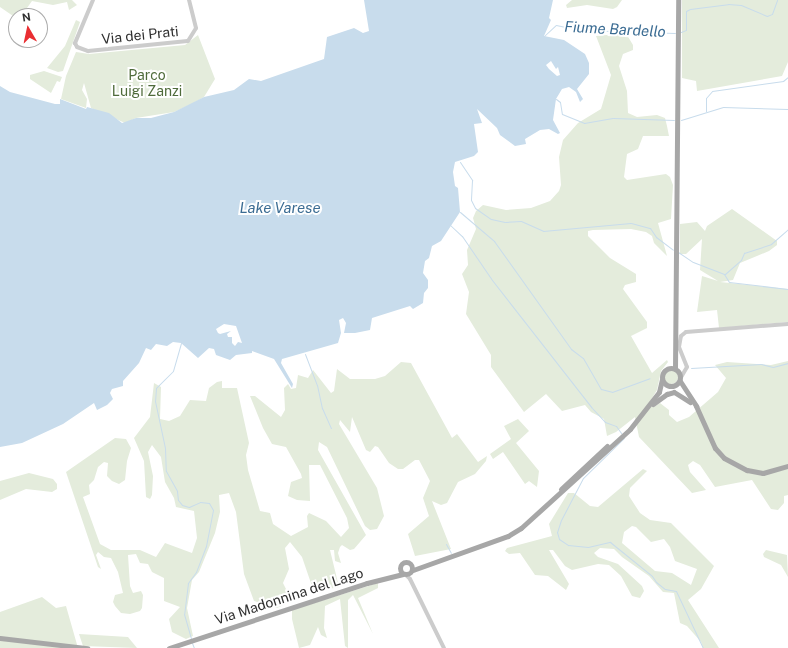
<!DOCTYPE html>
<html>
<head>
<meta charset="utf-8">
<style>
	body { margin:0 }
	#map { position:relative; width:788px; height:648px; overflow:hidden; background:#fff; font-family:"Public Sans",sans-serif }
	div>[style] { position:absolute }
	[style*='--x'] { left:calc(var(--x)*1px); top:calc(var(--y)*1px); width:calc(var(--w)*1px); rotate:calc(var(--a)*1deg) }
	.green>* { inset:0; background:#e4ecdc }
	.round { border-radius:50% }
	.water>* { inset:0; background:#c8dcec }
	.stream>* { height:1px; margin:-0.5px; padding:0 0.5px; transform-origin:0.5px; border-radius:0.5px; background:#c8dcec }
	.minor>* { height:4px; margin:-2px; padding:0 2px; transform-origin:2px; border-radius:2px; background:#ccc }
	.major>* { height:5px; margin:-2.5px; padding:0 2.5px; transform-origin:2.5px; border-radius:2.5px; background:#a7a7a7 }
	.major>.ring { margin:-2.5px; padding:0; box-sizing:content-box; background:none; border:5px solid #a7a7a7; border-radius:50% }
	span { translate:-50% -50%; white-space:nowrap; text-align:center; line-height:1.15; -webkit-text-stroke:4px #fff; paint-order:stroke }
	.street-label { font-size:14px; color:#2f2f2f }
	.park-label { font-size:14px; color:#4f6b3b }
	.water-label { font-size:15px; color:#3b6c93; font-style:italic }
	.north { position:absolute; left:8px; top:8px; width:40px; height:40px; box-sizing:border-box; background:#fff; border:1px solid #acacac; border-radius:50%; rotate:351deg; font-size:11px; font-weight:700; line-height:16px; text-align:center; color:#2f2f2f }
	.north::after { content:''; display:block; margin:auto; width:14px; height:18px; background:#e92e32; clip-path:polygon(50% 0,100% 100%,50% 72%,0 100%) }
</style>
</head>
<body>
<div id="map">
	<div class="green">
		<i style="clip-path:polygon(0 0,72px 0,77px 5px,69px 10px,67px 2px,53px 5px,32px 1px,27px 8px,32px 16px,16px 16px,16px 18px,0 7px)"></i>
		<i style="clip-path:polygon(572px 0,622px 0,617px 7px,613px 9px,587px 5px,567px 8px,566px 5px)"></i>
		<i style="clip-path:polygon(682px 0,788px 0,788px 62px,782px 76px,697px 91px,696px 81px,682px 78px)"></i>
		<i style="clip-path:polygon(76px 20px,80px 22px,63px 71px,58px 72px,47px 68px,65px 46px)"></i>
		<i style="clip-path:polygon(617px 34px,627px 35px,633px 45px,633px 50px,623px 54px,619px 66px,627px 91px,628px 113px,637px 117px,657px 115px,665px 118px,667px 126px,669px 136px,643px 136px,638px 149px,627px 154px,624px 177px,627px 180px,666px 174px,670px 177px,673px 185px,671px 219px,658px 223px,667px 256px,654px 243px,652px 236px,646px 232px,631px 229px,593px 230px,588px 231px,588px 236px,610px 258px,636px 274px,636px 282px,625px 285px,623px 289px,647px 322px,647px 328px,631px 336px,652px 373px,667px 360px,668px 362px,661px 371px,657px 390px,649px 403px,654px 407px,660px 403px,669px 410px,669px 415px,677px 422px,689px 417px,718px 392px,726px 378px,715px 365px,727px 362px,771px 365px,788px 361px,788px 495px,784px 496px,784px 503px,778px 510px,771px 509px,752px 480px,715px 487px,700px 465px,693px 461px,688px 465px,690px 472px,706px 490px,692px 493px,639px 437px,635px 417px,616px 432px,607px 436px,604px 419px,591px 412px,585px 405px,562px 411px,546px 394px,524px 412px,491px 367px,491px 355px,466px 314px,469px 292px,462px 274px,468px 265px,467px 250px,476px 229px,473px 218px,476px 211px,483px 205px,506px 210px,531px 208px,550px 201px,559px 191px,561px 185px,559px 157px,563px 140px,578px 123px,601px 109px,611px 75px,596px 36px)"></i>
		<i style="clip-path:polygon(198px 35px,215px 79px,204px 97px,192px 104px,174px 112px,136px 118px,125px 123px,91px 108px,84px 83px,82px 90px,87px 99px,86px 108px,61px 99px,66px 76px,76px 52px,89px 54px,185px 45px)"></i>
		<i style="clip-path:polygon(44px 71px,62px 77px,60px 82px,57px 81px,51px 93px,30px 79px,30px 75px)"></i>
		<i style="clip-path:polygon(732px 209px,777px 241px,777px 245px,769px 251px,740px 263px,733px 280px,720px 282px,788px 289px,788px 322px,719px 328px,717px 310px,697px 312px,702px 276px,718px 281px,700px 270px,702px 239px,686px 254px,680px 254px,680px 224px,697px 222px,705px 231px,707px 226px)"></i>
		<i style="clip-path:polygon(401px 362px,411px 363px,452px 438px,457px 434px,478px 462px,487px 456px,486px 461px,475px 474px,458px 482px,447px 503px,441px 505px,432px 501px,451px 549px,415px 556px,408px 534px,429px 516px,423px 498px,430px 481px,419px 460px,415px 460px,403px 469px,398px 469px,389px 463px,378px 447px,375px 446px,370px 452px,366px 450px,352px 417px,350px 432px,340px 420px,339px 424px,377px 488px,384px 516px,377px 529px,370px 530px,365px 526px,327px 447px,319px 442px,318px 450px,366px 535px,354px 549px,350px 550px,342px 545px,340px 547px,338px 553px,341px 563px,335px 561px,334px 550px,330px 550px,339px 587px,314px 592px,302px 557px,290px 542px,285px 548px,289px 569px,283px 583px,292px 601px,277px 608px,254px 601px,244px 574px,236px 512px,229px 493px,219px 495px,220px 512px,215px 533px,199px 572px,192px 580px,187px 608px,193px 636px,186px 639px,172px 632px,169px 619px,180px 607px,164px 601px,164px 578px,152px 572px,148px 564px,140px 563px,136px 554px,128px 555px,130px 586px,133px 593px,141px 591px,143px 595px,142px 608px,140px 611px,130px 614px,121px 613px,115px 606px,113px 602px,115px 595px,123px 593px,118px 572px,111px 558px,104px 557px,98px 552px,96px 555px,101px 569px,98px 567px,66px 472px,115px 438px,126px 439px,131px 448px,127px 461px,125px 480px,119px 484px,112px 481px,107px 476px,108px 463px,104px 462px,98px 467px,94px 480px,89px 485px,90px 494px,83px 497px,100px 544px,111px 550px,140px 550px,156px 557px,165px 543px,192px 553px,197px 538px,194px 511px,176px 507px,174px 498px,165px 482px,161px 457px,152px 445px,148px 452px,153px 476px,152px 495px,150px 499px,146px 497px,144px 461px,134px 438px,150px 417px,154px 383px,161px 387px,160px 419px,169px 421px,180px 416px,190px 400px,206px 401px,209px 388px,217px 382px,222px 381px,222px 388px,237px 388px,249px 443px,246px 455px,248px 470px,260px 511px,270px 513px,273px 524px,291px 536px,308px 527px,307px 516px,309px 513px,326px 521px,341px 537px,349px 528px,347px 518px,320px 465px,309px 465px,310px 501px,297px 500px,288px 496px,291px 482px,302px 478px,301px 474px,286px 447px,272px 444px,263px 428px,250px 396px,255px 396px,281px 417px,285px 410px,284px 388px,288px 384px,291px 389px,296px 388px,298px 375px,308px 378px,313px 370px,331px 393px,334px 391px,337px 369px,350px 379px,375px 379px,385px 376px)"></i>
		<i class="round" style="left:664px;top:370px;width:14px;height:14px"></i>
		<i style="clip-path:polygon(518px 419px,529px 431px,516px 443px,539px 471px,537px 487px,529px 481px,525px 484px,503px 452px,493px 459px,490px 454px,511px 439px,504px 426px)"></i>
		<i style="clip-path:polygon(evenodd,643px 469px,647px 471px,630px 488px,629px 496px,640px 513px,650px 520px,671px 523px,714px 566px,701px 589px,688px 600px,719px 648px,703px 648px,701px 642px,687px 626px,680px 623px,674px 593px,663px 592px,649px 576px,622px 557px,614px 549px,600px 548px,594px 553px,598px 557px,618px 564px,642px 586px,644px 591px,640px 598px,632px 596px,621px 576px,609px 565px,598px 564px,572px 570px,565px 566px,553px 550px,549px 550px,569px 584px,566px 590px,548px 576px,535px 575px,520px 553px,509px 554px,505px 551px,507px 548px,552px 536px,549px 524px,568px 493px,574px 493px,590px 506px,598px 507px,643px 469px,632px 526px,636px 527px,651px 542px,664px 539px,670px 547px,675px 561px,697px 569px,691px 585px,672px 573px,655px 571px,622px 543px,624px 532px,632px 526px)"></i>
		<i style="clip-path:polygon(29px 473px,53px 479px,57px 484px,57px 489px,52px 492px,26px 489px,0 500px,0 481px)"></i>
		<i style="clip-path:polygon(766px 550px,787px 555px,788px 577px,781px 565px,764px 557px,763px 554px)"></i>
		<i style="clip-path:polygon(378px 583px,378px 588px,358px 598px,373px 634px,353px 595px,348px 600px,348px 648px,345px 646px,340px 599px,325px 606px,324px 628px,327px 638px,321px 635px,318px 627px,310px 645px,299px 648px,292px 619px,292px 610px)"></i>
		<i style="clip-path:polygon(42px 597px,56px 608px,66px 606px,78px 648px,0 648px,0 612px)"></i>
		<i style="clip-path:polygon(79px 634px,128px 637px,137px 648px,83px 646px)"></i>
	</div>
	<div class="water">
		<i style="clip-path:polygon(evenodd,364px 0,553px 0,549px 18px,551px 20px,544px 36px,564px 40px,585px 54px,589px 63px,589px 74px,577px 89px,583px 99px,580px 102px,576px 92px,569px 87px,562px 89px,556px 99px,553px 120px,560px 133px,558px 134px,549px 129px,540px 130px,525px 139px,526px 144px,515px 146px,500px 135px,497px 128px,477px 109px,482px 123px,474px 124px,478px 152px,474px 156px,455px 162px,453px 172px,455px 186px,458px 188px,460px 212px,441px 241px,432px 246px,429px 258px,425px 261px,423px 273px,428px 280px,428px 288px,424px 293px,423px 303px,413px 309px,410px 306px,372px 318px,370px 330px,355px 333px,344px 333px,346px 323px,343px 318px,339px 320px,341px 333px,338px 343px,282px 359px,281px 363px,293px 384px,292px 388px,274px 359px,252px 351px,252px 353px,236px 355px,230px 360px,216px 355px,214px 349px,209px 348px,198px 358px,181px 343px,173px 342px,167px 346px,156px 344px,151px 350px,146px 348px,139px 363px,123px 381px,123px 386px,112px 389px,110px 393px,113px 399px,107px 405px,97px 410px,94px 403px,63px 424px,22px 443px,0 447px,0 86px,10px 92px,55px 104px,60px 104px,60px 99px,86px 109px,87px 107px,109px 113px,122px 123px,136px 118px,151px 118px,174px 112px,204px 97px,234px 90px,249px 79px,261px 81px,324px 59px,327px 37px,354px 28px,363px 33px,369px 31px,364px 0,551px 61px,556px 69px,558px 67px,560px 75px,557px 76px,549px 69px,546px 65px,551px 61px,364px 0,224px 324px,236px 326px,242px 343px,238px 342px,235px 346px,232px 343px,232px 337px,228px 337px,227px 334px,231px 331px,220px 334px,218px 333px,216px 329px,224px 324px)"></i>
	</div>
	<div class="stream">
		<i style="--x:681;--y:32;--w:5;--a:-22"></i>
		<i style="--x:686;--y:30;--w:19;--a:-90"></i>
		<i style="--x:686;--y:11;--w:4;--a:-27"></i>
		<i style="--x:690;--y:9;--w:38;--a:-7"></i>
		<i style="--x:728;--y:4;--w:13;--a:4"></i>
		<i style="--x:741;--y:5;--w:28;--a:23"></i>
		<i style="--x:767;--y:16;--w:5;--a:-22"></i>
		<i style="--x:772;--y:14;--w:15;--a:-70"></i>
		<i style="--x:544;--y:36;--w:16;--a:-43"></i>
		<i style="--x:556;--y:25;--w:24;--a:12"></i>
		<i style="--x:579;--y:30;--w:96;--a:1.8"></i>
		<i style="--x:556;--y:99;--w:5;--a:37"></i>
		<i style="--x:560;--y:102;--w:12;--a:81"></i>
		<i style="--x:562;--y:114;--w:24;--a:22"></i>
		<i style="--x:584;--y:123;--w:29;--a:-10"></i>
		<i style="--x:613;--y:118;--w:61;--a:1.9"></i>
		<i style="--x:706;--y:111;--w:13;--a:-90"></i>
		<i style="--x:706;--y:98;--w:9;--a:-49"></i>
		<i style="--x:712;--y:91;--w:72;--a:-8"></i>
		<i style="--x:783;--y:81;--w:6;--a:-39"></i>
		<i style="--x:681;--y:120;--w:44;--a:-17.2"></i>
		<i style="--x:723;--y:107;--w:65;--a:1.8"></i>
		<i style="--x:460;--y:162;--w:22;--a:56"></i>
		<i style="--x:472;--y:180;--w:20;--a:93"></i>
		<i style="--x:471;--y:200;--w:9;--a:63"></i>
		<i style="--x:475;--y:208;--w:19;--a:35"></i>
		<i style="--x:491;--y:219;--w:14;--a:12"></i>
		<i style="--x:505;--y:222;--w:16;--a:-4"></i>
		<i style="--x:521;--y:221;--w:24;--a:24"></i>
		<i style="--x:543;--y:231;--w:88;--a:-5.2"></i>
		<i style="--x:631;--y:223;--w:20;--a:15"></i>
		<i style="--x:650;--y:228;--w:11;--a:56"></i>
		<i style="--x:656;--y:237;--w:21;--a:37"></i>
		<i style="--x:460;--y:212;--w:45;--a:40.5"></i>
		<i style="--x:494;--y:241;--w:133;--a:54.5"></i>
		<i style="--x:571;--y:349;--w:15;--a:37"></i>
		<i style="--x:583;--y:358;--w:36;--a:60"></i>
		<i style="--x:601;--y:389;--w:11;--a:15"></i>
		<i style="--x:612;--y:392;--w:40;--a:-20.2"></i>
		<i style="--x:449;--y:224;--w:18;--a:43"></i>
		<i style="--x:462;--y:236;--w:53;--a:55.7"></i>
		<i style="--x:492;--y:280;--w:162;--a:52"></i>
		<i style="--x:592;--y:408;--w:19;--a:47"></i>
		<i style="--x:605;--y:422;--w:12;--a:20"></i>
		<i style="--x:616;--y:426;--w:9;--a:54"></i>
		<i style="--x:678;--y:252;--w:18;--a:34"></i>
		<i style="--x:693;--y:262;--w:34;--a:21"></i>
		<i style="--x:725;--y:274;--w:21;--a:-41"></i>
		<i style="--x:741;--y:260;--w:8;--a:-67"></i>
		<i style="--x:744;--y:253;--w:28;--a:-18"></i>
		<i style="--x:771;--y:244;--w:23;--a:-41"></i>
		<i style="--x:724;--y:274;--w:9;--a:58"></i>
		<i style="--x:729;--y:282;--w:59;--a:6.8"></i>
		<i style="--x:181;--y:343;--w:29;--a:106"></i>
		<i style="--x:173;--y:371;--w:24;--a:135"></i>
		<i style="--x:156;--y:388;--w:13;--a:94"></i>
		<i style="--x:155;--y:401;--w:48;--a:78"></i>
		<i style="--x:165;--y:448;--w:23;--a:88"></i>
		<i style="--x:166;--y:471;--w:23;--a:61"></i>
		<i style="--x:177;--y:491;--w:9;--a:84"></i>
		<i style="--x:178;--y:500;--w:6;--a:51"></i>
		<i style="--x:182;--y:505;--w:7;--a:16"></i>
		<i style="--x:189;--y:507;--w:12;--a:-24"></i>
		<i style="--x:200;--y:502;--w:9;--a:6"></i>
		<i style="--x:209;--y:503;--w:8;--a:60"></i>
		<i style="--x:213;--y:510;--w:37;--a:101"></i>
		<i style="--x:206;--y:546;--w:28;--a:111"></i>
		<i style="--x:196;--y:572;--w:14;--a:126"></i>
		<i style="--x:188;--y:583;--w:31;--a:97"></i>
		<i style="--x:184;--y:614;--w:25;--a:74"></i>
		<i style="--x:305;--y:354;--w:33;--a:69"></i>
		<i style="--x:317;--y:385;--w:24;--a:78"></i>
		<i style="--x:322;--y:408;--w:22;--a:66"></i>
		<i style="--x:691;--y:368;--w:70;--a:-3.3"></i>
		<i style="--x:761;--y:364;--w:12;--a:14"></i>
		<i style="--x:773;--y:367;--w:16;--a:-15"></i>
		<i style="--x:624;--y:438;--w:57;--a:135.7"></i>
		<i style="--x:583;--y:478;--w:47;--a:117.6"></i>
		<i style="--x:561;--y:520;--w:13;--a:108"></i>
		<i style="--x:557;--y:532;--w:7;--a:74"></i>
		<i style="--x:559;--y:539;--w:11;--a:34"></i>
		<i style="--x:568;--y:545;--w:20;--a:6"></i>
		<i style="--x:588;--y:547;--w:23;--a:-13"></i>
		<i style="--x:610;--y:542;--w:54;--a:39"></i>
		<i style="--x:652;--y:576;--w:7;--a:56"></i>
		<i style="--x:656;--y:582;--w:11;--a:38"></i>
		<i style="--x:665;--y:589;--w:11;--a:10"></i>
		<i style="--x:676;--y:591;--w:63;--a:64.7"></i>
		<i style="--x:446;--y:544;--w:10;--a:61"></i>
		<i style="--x:192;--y:643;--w:5;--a:68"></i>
	</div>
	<div class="minor">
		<i style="--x:93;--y:0;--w:47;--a:112.7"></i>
		<i style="--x:75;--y:43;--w:4;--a:63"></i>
		<i style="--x:77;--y:47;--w:12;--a:20"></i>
		<i style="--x:88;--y:51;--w:100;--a:-5.7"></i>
		<i style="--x:188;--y:41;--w:15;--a:-58"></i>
		<i style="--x:196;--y:28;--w:29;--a:-104"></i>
		<i style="--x:680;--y:379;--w:14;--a:-60"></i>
		<i style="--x:687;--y:367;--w:22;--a:-112"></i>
		<i style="--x:679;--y:347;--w:11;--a:-80"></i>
		<i style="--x:681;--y:336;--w:6;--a:-39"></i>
		<i style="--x:686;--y:332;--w:102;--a:-4.5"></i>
		<i style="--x:405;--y:574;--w:7;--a:45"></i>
		<i style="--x:410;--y:579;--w:77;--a:63.8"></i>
	</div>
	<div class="major">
		<i class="ring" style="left:662px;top:368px;width:13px;height:13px"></i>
		<i style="--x:675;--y:369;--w:369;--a:-89.5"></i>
		<i style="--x:680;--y:381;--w:30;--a:57"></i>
		<i style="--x:696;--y:406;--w:46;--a:65.7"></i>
		<i style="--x:715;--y:448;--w:13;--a:48"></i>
		<i style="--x:724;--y:458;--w:26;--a:28"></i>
		<i style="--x:747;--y:470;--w:16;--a:11"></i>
		<i style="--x:763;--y:473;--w:26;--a:-16"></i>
		<i style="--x:653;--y:404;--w:17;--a:-36"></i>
		<i style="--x:667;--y:394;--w:7;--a:-16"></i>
		<i style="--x:674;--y:392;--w:19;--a:32"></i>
		<i style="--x:561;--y:489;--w:63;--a:-43.1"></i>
		<i class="ring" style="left:400px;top:562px;width:7px;height:7px"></i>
		<i style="--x:413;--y:570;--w:101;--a:-19.7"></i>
		<i style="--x:508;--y:536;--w:15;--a:-32"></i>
		<i style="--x:521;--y:528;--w:147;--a:-42.2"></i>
		<i style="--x:630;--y:429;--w:47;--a:-51.9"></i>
		<i style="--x:659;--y:392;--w:13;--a:-77"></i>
		<i style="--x:0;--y:638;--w:88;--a:6.6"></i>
		<i style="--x:169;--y:648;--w:208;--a:-18.2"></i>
		<i style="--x:367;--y:583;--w:37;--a:-14"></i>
	</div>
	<div class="street-label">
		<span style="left:140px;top:35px;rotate:-6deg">Via dei Prati</span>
		<span style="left:289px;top:596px;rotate:-18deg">Via Madonnina del Lago</span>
	</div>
	<div class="park-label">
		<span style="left:147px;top:83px">Parco<br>Luigi Zanzi</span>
	</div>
	<div class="water-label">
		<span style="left:615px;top:29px;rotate:3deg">Fiume Bardello</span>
		<span style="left:280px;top:208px">Lake Varese</span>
	</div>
	<div class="north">N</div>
</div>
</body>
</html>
